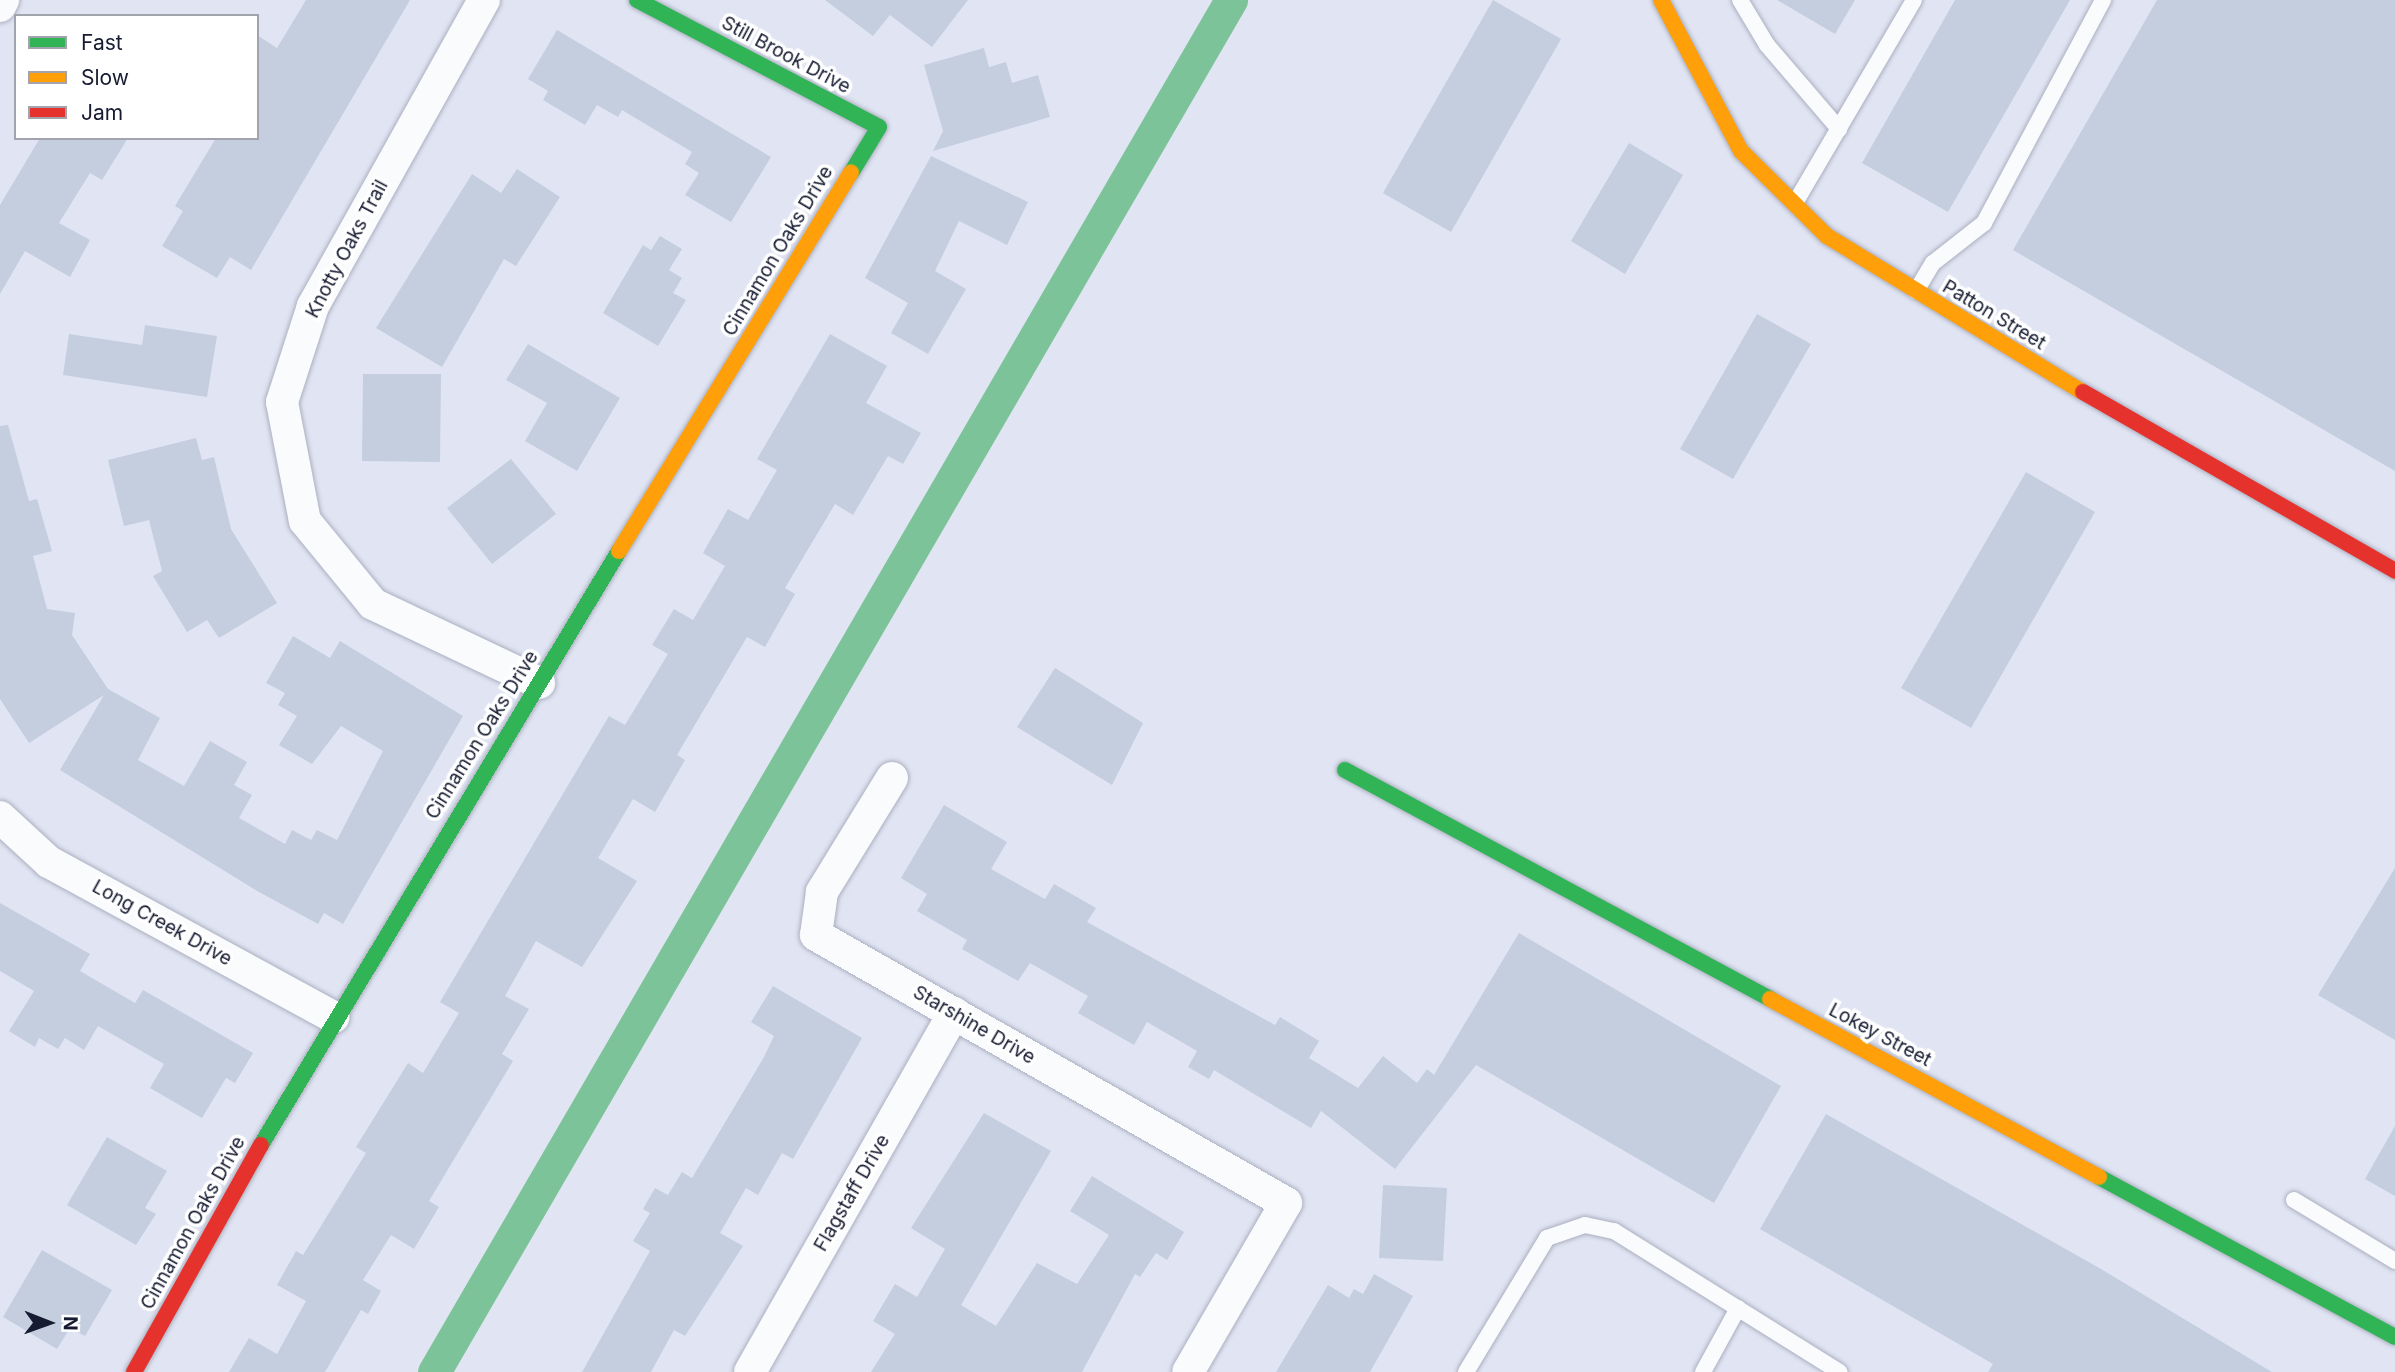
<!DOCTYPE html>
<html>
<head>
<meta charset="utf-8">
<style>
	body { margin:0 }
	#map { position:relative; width:2395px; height:1372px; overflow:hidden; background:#e1e5f3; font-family:Inter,sans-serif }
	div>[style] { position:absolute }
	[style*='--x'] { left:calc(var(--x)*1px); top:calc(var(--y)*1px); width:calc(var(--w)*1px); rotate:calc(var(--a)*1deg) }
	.canal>* { height:33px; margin:-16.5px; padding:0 16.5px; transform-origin:16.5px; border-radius:16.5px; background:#7cc399 }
	.building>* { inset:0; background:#c4cede }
	.roads { filter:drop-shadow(0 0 2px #abafc0) drop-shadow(0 0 2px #abafc0) }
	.lane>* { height:16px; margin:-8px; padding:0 8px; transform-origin:8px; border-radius:8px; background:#fafbfd }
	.street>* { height:32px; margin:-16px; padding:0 16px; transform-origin:16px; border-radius:16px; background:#fafbfd }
	.fast>* { height:16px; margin:-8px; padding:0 8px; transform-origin:8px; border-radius:8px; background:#30b455 }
	.slow>* { height:16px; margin:-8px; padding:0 8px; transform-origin:8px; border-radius:8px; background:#ff9f0a }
	.jam>* { height:16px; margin:-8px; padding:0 8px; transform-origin:8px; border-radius:8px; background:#e5322d }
	span { translate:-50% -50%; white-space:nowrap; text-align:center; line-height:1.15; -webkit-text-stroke:7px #fff; paint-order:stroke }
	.street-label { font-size:19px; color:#161b31 }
	.legend { position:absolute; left:14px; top:14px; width:245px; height:126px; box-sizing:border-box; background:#fff; border:2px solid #a2a4ad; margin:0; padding:9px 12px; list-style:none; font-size:21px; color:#161b31 }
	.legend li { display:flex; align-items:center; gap:14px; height:35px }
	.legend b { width:35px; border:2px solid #a2a4ad }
	.north { position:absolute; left:14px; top:1288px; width:70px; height:70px; -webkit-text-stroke:5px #fff; paint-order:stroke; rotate:91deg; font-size:19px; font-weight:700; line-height:28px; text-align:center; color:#161b31 }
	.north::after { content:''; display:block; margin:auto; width:24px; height:32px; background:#161b31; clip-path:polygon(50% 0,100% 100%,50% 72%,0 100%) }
</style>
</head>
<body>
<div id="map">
	<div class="canal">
		<i style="--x:434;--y:1372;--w:1587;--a:-59.85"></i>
	</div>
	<div class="building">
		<i style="clip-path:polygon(306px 0,410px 0,251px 270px,230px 257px,217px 278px,162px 246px,183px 211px,175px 206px,216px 138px,257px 138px,257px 35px,277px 48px)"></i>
		<i style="clip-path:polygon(825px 0,968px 0,932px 47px,890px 15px,873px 36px)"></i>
		<i style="clip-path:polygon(1493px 0,1561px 39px,1451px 232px,1383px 193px)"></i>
		<i style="clip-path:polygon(1777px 0,1855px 0,1835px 34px)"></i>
		<i style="clip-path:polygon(1955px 0,2070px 0,1948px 212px,1862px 163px)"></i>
		<i style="clip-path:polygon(2157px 0,2395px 0,2395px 471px,2013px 250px)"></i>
		<i style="clip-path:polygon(557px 30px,771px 157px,731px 222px,685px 195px,699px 173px,685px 164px,692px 152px,622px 110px,618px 117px,597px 105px,585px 125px,543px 100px,548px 91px,528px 79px)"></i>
		<i style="clip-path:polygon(984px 48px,989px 67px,1006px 62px,1012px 83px,1038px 75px,1050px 117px,933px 151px,943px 131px,924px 65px)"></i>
		<i style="clip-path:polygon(40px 138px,128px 138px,102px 180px,90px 173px,59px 223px,90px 240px,70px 277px,25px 251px,0 294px,0 205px)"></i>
		<i style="clip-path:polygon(1629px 143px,1683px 175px,1625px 274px,1571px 241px)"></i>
		<i style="clip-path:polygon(931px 156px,1028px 202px,1007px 245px,959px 221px,935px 271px,966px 289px,928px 354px,891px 333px,908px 303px,865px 278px)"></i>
		<i style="clip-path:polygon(517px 169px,560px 197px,516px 266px,504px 259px,442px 367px,376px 328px,472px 174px,501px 193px)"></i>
		<i style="clip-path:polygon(660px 236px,682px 249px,669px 270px,682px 278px,673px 293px,686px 300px,658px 346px,603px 313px,643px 245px,651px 250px)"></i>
		<i style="clip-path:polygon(1757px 314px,1811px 344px,1733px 479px,1680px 449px)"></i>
		<i style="clip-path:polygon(145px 325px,217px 336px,207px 397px,63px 375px,69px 334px,142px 345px)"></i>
		<i style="clip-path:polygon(830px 334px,887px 366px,866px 403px,921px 433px,903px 464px,888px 456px,853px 515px,835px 504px,785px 588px,795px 594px,765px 647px,747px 637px,677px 755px,685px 760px,655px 812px,633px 799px,598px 858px,637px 881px,582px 967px,536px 941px,505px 996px,529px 1009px,502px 1054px,513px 1061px,429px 1201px,439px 1207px,414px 1249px,391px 1235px,363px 1280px,381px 1291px,368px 1314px,361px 1310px,325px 1372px,229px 1372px,249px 1338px,277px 1354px,306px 1301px,277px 1285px,296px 1251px,303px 1255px,366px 1153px,356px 1147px,408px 1063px,423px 1073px,459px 1013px,440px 1002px,609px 716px,625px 725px,668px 654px,652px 645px,674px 609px,693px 620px,725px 566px,703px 553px,728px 509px,748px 520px,777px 470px,757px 459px)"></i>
		<i style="clip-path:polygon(528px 344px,620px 398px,577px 471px,525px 441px,547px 403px,506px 380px)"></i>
		<i style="clip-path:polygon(363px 374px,441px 374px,440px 462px,362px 461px)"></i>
		<i style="clip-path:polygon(8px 425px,29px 501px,37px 499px,52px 551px,33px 556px,47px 609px,75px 613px,72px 635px,108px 689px,160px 718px,138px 760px,184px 786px,210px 741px,247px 762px,234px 785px,252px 795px,239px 818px,285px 844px,292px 830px,311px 840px,317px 830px,337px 840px,383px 751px,341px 726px,312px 764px,279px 745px,297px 716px,278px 705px,285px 693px,266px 683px,293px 636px,330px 658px,340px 641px,463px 716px,343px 924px,324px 913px,318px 924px,259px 892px,60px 770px,104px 695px,29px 743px,0 699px,0 426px)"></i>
		<i style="clip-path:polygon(196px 438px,202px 460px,214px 457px,231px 529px,277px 603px,219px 638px,207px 620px,187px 632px,153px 576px,162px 571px,149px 520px,124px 526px,108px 460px)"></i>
		<i style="clip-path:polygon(511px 459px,556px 514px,492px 564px,447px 508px)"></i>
		<i style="clip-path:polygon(2026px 472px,2095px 512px,1971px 728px,1901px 688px)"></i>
		<i style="clip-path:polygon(1055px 668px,1143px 723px,1112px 785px,1017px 727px)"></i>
		<i style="clip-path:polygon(944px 805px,1007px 842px,991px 869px,1045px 899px,1054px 884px,1096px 908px,1087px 922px,1275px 1025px,1280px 1017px,1319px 1041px,1309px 1058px,1358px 1088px,1383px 1056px,1417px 1083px,1427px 1069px,1434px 1075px,1519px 933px,1781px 1086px,1714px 1203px,1476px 1065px,1395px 1169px,1321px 1111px,1311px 1128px,1214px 1070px,1209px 1079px,1188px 1067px,1197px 1051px,1147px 1022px,1134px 1045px,1078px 1013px,1088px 996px,1030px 963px,1018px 981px,962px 949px,967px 940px,917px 911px,927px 894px,901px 878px)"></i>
		<i style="clip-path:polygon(2395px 868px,2395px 1040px,2318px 995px)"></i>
		<i style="clip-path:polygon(0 903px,90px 954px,80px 971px,135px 1003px,143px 990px,253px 1053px,235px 1083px,226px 1078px,202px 1118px,150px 1088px,164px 1064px,98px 1026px,84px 1050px,65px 1038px,58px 1049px,39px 1038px,35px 1047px,9px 1031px,34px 991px,0 971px)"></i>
		<i style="clip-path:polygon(773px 986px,862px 1038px,793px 1159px,782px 1153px,758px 1195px,746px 1188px,720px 1233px,743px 1246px,685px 1336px,674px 1330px,651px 1372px,582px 1372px,650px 1251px,633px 1241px,650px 1213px,643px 1209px,655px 1188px,668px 1195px,682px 1172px,692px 1178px,764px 1057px,774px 1036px,751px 1022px)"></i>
		<i style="clip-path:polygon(984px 1113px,1051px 1151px,961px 1305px,996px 1326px,1037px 1263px,1077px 1284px,1109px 1235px,1070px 1211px,1092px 1176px,1184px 1232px,1167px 1260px,1156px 1253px,1140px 1277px,1135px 1274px,1082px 1372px,871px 1372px,895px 1334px,873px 1321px,895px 1284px,917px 1297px,945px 1249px,911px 1228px)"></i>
		<i style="clip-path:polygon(1826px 1114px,2101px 1269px,2272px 1372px,1988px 1372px,1993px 1364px,1760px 1229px)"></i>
		<i style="clip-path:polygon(2395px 1126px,2395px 1196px,2365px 1179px)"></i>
		<i style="clip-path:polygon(107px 1137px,167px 1171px,145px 1208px,156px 1214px,136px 1245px,67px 1205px)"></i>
		<i style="clip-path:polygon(1383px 1185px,1447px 1188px,1443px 1261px,1379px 1258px)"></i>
		<i style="clip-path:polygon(42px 1250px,112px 1290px,85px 1336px,70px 1328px,57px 1349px,3px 1317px)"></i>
		<i style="clip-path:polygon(1374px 1274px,1413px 1296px,1370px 1372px,1276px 1372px,1328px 1285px,1349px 1298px,1354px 1289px,1363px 1294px)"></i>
	</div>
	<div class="roads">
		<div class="lane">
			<i style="--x:1740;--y:0;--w:52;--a:59"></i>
			<i style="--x:1767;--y:45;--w:111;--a:49.4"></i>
			<i style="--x:1795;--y:203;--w:235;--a:-59.6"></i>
			<i style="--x:1916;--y:291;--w:33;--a:-59"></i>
			<i style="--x:1933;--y:263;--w:65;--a:-38.1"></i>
			<i style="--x:1984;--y:223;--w:253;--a:-61.9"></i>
			<i style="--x:2294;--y:1200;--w:118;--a:31.1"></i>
			<i style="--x:1466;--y:1372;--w:157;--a:-58.8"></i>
			<i style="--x:1547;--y:1238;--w:40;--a:-18.9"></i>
			<i style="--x:1585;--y:1225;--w:30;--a:12"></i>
			<i style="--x:1614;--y:1231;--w:266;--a:32"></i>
			<i style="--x:1703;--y:1372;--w:73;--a:-61.3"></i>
		</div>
		<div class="street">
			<i style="--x:484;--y:0;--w:351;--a:119.2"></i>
			<i style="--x:313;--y:306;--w:101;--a:107.9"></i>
			<i style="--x:282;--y:402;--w:121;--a:79.1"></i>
			<i style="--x:305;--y:521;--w:107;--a:50.7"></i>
			<i style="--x:373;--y:604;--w:184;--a:25.4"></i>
			<i style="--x:0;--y:6;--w:7;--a:-63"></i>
			<i style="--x:892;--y:778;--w:134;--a:121.6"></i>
			<i style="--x:822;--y:892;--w:43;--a:97.9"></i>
			<i style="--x:816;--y:935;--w:541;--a:29.69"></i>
			<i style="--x:1286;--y:1203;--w:195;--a:120.1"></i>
			<i style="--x:0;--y:817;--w:67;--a:42.6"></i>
			<i style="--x:49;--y:862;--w:324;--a:28.6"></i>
			<i style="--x:750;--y:1372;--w:413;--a:-60.4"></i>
		</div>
		<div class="fast">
			<i style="--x:637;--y:0;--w:273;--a:27.7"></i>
			<i style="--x:879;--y:127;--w:54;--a:121.3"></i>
			<i style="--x:1345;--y:770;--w:483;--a:28.3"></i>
			<i style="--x:261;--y:1145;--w:694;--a:-58.92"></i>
			<i style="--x:2099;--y:1177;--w:336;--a:28.4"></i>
		</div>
		<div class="slow">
			<i style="--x:1661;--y:0;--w:171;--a:62.1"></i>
			<i style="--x:1741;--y:151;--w:121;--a:44.7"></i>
			<i style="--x:1827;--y:236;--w:300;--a:31.4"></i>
			<i style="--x:619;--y:551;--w:444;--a:-58.5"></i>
			<i style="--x:1770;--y:999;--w:374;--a:28.4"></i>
		</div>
		<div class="jam">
			<i style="--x:2083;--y:392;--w:360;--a:29.8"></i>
			<i style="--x:134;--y:1372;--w:260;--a:-60.8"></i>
		</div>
	</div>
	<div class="street-label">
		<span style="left:786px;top:55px;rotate:28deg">Still Brook Drive</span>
		<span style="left:347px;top:249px;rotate:-62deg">Knotty Oaks Trail</span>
		<span style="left:778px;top:251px;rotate:-59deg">Cinnamon Oaks Drive</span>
		<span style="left:1994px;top:315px;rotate:31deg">Patton Street</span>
		<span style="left:482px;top:735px;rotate:-58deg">Cinnamon Oaks Drive</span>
		<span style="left:162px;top:923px;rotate:29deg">Long Creek Drive</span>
		<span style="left:974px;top:1025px;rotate:30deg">Starshine Drive</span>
		<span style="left:1880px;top:1035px;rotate:28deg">Lokey Street</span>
		<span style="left:852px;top:1193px;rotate:-60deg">Flagstaff Drive</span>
		<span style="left:193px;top:1223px;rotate:-61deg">Cinnamon Oaks Drive</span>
	</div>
	<ul class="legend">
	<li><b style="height:9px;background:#30b455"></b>Fast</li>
	<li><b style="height:9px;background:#ff9f0a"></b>Slow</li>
	<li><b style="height:9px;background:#e5322d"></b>Jam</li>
	</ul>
	<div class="north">N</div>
</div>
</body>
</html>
